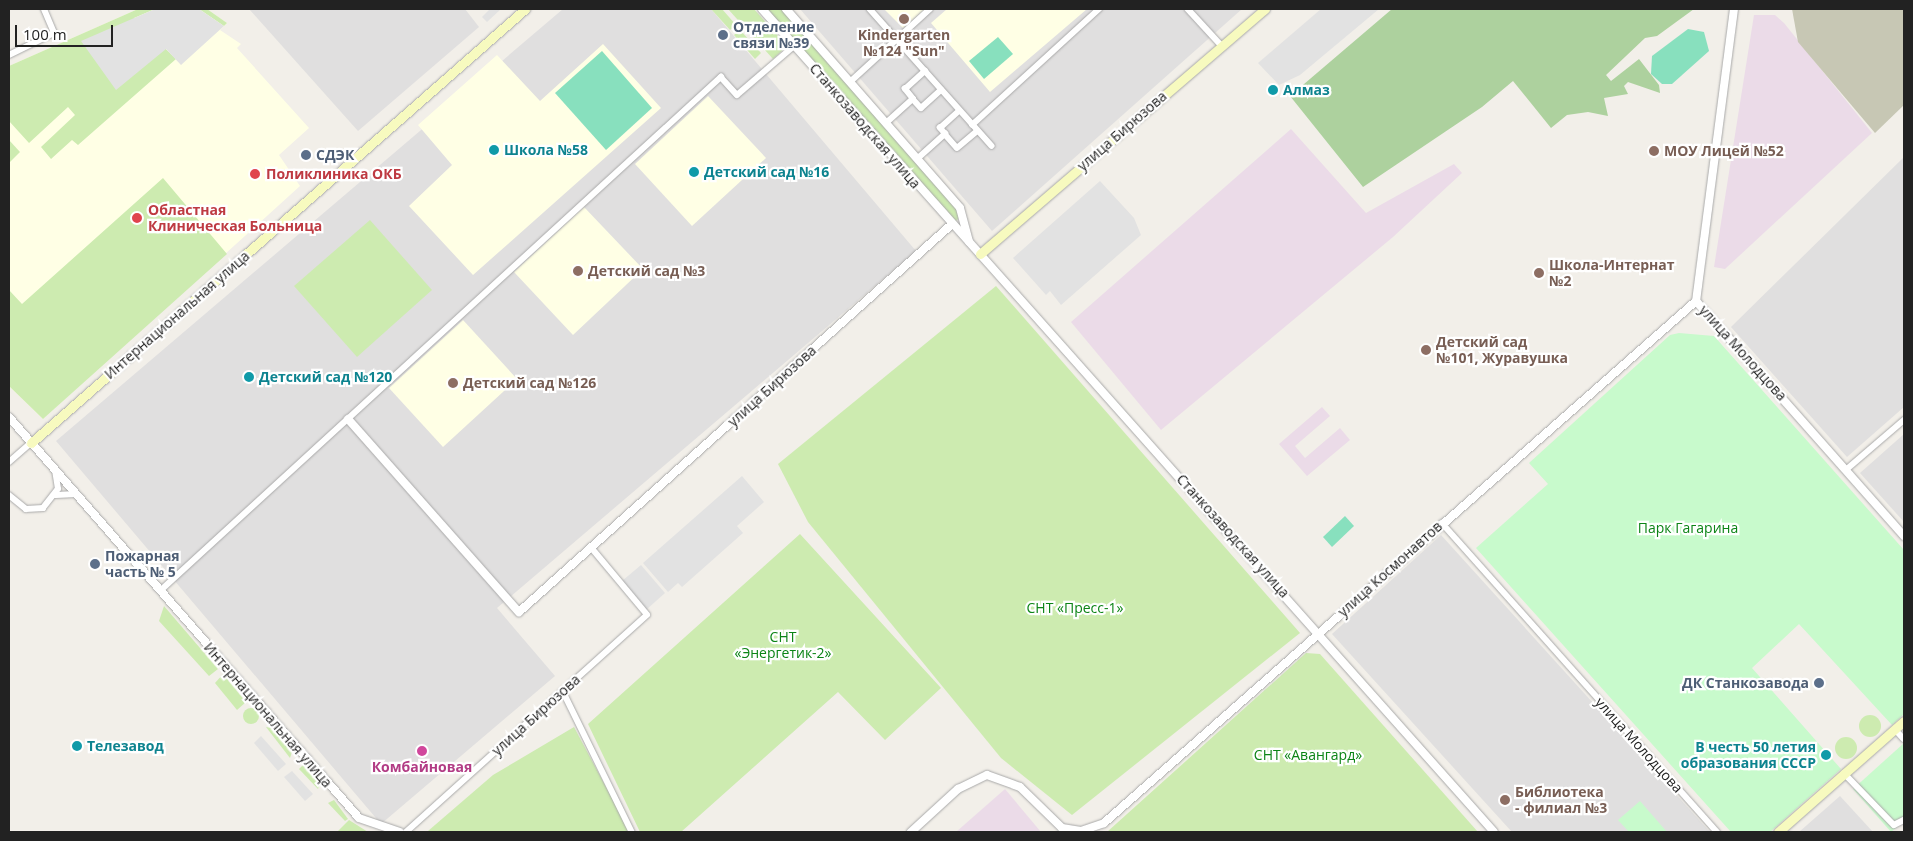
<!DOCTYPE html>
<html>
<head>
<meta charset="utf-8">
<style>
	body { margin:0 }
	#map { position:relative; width:1913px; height:841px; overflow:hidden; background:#f2efe9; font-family:"Open Sans",sans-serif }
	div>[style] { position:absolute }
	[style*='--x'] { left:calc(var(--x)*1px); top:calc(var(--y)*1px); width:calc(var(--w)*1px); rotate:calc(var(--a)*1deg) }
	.residential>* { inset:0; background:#e0dfdf }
	.industrial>* { inset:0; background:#ebdbe8 }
	.education>* { inset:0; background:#ffffe5 }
	.construction>* { inset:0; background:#c7c7b4 }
	.grass>* { inset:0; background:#cdebb0 }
	.round { border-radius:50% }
	.forest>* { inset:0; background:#add19e }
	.park>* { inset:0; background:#c8facc }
	.pitch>* { inset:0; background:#88e0be }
	.parking>* { inset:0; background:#e2e2e2 }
	.roads { filter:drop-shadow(0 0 1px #a9a9a9) drop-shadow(0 0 1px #a9a9a9) }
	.minor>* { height:5.5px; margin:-2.75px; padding:0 2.75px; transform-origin:2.75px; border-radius:2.75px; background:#fff }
	.tertiary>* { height:8px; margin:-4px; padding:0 4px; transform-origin:4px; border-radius:4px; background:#fff }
	.secondary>* { height:9px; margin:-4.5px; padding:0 4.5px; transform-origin:4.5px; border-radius:4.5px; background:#f7fabf }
	.dots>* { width:14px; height:14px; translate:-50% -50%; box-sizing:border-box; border:2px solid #fff; border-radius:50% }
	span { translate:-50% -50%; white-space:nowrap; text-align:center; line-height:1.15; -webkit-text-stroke:4.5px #fff; paint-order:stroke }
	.service-label { font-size:14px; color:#4e5e75; font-weight:700 }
	.left { translate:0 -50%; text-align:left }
	.right { translate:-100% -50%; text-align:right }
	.education-label { font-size:14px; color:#785e54; font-weight:700 }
	.culture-label { font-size:14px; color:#0d838f; font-weight:700 }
	.street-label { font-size:14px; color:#222 }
	.health-label { font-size:14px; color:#be3a42; font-weight:700 }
	.park-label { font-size:14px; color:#0c8416 }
	.hotel-label { font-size:14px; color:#b23c85; font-weight:700 }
	.frame { position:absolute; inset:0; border:10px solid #222; pointer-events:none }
	.scale { position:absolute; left:15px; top:25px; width:98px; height:22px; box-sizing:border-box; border:2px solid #222; border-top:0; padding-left:6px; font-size:15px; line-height:18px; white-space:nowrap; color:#222; -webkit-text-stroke:4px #fff; paint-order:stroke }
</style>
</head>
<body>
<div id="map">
	<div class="residential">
		<i style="clip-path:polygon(249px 9px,465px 9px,479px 27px,358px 131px)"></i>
		<i style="clip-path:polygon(563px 9px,711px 9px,916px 251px,497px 608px,555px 676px,381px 824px,56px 441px)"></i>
		<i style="clip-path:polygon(800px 9px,1242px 9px,992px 231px)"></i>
		<i style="clip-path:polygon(1904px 157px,1904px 407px,1847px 457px,1731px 327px)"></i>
		<i style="clip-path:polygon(1904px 434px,1904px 522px,1860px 473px)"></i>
		<i style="clip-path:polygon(1441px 535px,1710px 832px,1512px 832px,1332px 634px)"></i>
		<i style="clip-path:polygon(1840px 796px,1873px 832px,1799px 832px)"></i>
	</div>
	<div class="industrial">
		<i style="clip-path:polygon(1754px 15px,1775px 15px,1784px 23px,1872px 133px,1725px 269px,1714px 267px)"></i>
		<i style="clip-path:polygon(1291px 129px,1366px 213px,1454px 164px,1462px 173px,1393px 237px,1161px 430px,1071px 322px)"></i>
		<i style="clip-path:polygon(1322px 407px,1330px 416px,1295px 446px,1305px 458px,1340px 428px,1350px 440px,1307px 476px,1279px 444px)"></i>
		<i style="clip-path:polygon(1005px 789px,1041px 832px,956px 832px)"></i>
	</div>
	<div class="education">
		<i style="clip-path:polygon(138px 9px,207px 9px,227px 23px,220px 30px,241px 44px,237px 48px,309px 128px,279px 155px,300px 186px,43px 419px,9px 386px,9px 66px)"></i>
		<i style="clip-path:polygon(884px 9px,925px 9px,903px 28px)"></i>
		<i style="clip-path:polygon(947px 9px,1087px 9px,990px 92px,931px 23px)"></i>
		<i style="clip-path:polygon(603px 44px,661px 108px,473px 275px,409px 206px,452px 165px,418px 125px,497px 55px,540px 101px)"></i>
		<i style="clip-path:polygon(708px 96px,766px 158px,692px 226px,635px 164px)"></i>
		<i style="clip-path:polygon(584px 207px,643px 269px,573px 335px,514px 272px)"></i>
		<i style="clip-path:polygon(463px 320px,517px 379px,443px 447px,389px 388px)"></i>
	</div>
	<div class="construction">
		<i style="clip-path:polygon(1792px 9px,1904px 9px,1904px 105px,1875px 133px,1798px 42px)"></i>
	</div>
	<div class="grass">
		<i style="clip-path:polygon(138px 9px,155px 9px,134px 18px,176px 59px,78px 145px,72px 140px,51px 159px,41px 147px,75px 115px,68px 107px,29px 143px,9px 121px,9px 66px)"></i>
		<i style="clip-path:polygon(199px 9px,207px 9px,227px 23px,224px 26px)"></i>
		<i style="clip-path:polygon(711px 9px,722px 9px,736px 25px,730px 30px)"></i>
		<i style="clip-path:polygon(728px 9px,754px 9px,787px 46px,773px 59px)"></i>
		<i style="clip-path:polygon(765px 9px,781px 9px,962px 215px,955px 222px)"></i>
		<i style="clip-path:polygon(740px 30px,761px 53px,755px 59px,734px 35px)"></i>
		<i style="clip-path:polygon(9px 140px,20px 152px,9px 163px)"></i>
		<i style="clip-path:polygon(163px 178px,227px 254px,43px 419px,9px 386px,9px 290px,22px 304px)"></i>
		<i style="clip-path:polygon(370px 220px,432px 290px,357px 357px,294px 286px)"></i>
		<i style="clip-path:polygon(996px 286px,1300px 633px,1072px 815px,1001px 758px,808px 522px,778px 464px)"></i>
		<i style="clip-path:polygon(800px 534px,941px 688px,885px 740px,838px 692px,681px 832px,640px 832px,588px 724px)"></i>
		<i style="clip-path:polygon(164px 606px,218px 669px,209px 676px,159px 621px)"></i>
		<i style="clip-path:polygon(1306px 653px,1320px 654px,1478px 832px,1107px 832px)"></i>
		<i style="clip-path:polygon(223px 674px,246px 702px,237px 710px,215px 683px)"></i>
		<i class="round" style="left:243px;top:708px;width:16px;height:16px"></i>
		<i class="round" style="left:1859px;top:715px;width:22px;height:22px"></i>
		<i style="clip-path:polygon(266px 727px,272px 728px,292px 752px,290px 758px)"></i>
		<i style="clip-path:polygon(574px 727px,630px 832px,428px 831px,493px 775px)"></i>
		<i class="round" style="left:1835px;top:737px;width:22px;height:22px"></i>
		<i style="clip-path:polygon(303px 765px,320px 784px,318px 789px,299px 769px)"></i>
		<i style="clip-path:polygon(334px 800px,348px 819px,345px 821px,328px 803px)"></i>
		<i style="clip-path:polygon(349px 820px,368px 832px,337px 832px)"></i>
	</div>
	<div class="forest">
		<i style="clip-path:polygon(1392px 9px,1694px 9px,1657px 36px,1645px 38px,1606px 75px,1611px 81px,1639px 59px,1659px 85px,1660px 93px,1628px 82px,1624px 86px,1628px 94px,1604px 98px,1608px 116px,1588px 112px,1567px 115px,1551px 128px,1513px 81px,1482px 107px,1363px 187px,1290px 96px)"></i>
	</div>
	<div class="park">
		<i style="clip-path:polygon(1679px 333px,1714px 336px,1904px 550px,1904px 714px,1892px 725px,1799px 624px,1752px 668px,1841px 769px,1770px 832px,1731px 832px,1476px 548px,1548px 484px,1529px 463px,1670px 335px)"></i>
		<i style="clip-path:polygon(1904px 743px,1904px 821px,1891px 832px,1853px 789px)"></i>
		<i style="clip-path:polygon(1640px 801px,1667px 832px,1629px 832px,1618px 820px)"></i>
	</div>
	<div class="pitch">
		<i style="clip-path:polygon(1688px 29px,1704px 32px,1709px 51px,1672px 84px,1662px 84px,1651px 74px,1652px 56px)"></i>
		<i style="clip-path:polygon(998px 37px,1013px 54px,984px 79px,969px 61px)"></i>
		<i style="clip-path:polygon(602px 51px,652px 108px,606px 150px,555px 93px)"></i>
		<i style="clip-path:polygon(1345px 516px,1354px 526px,1332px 547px,1323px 537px)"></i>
	</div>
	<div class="parking">
		<i style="clip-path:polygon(155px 9px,199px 9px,224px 26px,181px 65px,166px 49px,116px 90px,81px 41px)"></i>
		<i style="clip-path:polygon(490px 9px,501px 9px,487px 22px,482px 17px)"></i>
		<i style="clip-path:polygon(1321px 9px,1379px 9px,1300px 75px,1279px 85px,1258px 63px)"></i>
		<i style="clip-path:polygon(1100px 181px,1134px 218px,1141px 235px,1061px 305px,1050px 291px,1046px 295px,1013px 258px)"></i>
		<i style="clip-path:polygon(742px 476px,764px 502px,737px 526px,743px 533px,682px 587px,678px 583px,668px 592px,643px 563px)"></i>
		<i style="clip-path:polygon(641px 565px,665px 593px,646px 610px,622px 581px)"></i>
		<i style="clip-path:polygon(261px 736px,286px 764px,278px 771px,254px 743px)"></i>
		<i style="clip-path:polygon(292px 771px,313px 794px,305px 801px,284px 777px)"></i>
	</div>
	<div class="roads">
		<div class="minor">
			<i style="--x:870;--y:9;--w:183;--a:48.3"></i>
			<i style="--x:1188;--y:9;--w:50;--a:47.4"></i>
			<i style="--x:9;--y:55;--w:50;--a:-26.1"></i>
			<i style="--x:54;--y:33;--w:26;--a:-113"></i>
			<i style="--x:850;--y:82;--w:108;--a:-42.4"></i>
			<i style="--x:913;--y:99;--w:13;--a:-129"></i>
			<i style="--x:905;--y:89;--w:27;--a:-42"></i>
			<i style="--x:886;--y:123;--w:36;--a:-42"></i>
			<i style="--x:913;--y:99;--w:12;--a:48"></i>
			<i style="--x:921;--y:108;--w:27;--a:-42"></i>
			<i style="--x:972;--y:125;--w:172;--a:-42.4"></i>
			<i style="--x:945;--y:134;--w:8;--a:-130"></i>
			<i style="--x:940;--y:128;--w:25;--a:-42"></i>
			<i style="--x:917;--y:159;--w:38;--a:-42"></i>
			<i style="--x:945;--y:134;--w:18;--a:49"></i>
			<i style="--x:957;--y:148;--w:26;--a:-40"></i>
			<i style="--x:9;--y:462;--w:29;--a:-41"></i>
			<i style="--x:1847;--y:469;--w:75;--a:-40.7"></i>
			<i style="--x:9;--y:495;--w:22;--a:39"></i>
			<i style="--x:26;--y:509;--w:17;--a:-3"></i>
			<i style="--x:43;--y:508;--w:24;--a:-52"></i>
			<i style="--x:58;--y:489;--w:18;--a:-99"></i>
			<i style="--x:56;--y:495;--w:20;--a:-3"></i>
			<i style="--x:1442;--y:523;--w:414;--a:48.3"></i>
			<i style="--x:160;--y:591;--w:761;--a:-42.5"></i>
			<i style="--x:721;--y:77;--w:24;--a:48"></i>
			<i style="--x:737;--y:95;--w:75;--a:-40.7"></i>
			<i style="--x:563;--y:691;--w:157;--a:63.9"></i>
			<i style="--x:1895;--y:729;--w:13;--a:48"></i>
			<i style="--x:1844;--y:773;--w:72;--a:46.1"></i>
			<i style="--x:1894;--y:825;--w:11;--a:-27"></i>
			<i style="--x:406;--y:832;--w:324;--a:-42"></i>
			<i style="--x:647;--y:615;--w:86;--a:-129.8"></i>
		</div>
		<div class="tertiary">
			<i style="--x:762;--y:9;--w:1101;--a:48.35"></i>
			<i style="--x:786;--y:9;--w:264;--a:48.8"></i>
			<i style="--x:960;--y:208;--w:35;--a:75"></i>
			<i style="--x:1734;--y:9;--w:294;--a:97.4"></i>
			<i style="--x:1696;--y:301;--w:314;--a:48.5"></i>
			<i style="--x:9;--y:417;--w:532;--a:48.88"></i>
			<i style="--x:359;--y:818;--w:43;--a:18.9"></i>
			<i style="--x:348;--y:419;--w:258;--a:48.5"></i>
			<i style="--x:519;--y:612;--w:581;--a:-41.86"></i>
			<i style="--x:911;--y:832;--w:64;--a:-42.5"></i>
			<i style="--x:958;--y:789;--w:32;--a:-26"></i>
			<i style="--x:987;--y:775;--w:35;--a:20"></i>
			<i style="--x:1020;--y:787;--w:59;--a:44.3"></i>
			<i style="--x:1062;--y:828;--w:19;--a:9"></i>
			<i style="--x:1081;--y:831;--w:24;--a:-19"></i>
			<i style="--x:1104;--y:823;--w:789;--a:-41.4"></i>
		</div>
		<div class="secondary">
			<i style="--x:980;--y:254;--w:376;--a:-40.7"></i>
			<i style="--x:31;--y:443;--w:658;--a:-41.3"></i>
			<i style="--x:1778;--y:832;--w:168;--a:-41.4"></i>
		</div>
	</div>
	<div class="dots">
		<i style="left:904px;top:19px;background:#8d6e63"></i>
		<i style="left:723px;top:35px;background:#5c6f8a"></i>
		<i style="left:1273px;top:90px;background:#0f9aa8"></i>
		<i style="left:494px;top:150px;background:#0f9aa8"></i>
		<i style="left:1654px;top:151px;background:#8d6e63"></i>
		<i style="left:306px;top:155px;background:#5c6f8a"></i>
		<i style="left:694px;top:172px;background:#0f9aa8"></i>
		<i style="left:255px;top:174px;background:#e0444e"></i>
		<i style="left:137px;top:218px;background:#e0444e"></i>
		<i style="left:578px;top:271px;background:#8d6e63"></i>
		<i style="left:1539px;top:273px;background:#8d6e63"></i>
		<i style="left:1426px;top:350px;background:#8d6e63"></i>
		<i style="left:249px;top:377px;background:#0f9aa8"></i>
		<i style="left:453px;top:383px;background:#8d6e63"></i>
		<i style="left:95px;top:564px;background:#5c6f8a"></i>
		<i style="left:1819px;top:683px;background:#5c6f8a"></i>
		<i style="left:77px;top:746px;background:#0f9aa8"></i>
		<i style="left:422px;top:751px;background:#d1479c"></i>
		<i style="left:1826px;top:755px;background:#0f9aa8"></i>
		<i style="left:1505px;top:800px;background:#8d6e63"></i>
	</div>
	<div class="service-label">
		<span class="left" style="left:733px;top:35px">Отделение<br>связи №39</span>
		<span class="left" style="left:316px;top:155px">СДЭК</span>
		<span class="left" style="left:105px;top:564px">Пожарная<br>часть № 5</span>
		<span class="right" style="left:1809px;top:683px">ДК Станкозавода</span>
	</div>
	<div class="education-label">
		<span style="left:904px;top:43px">Kindergarten<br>№124 "Sun"</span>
		<span class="left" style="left:1664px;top:151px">МОУ Лицей №52</span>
		<span class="left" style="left:1549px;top:273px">Школа-Интернат<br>№2</span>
		<span class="left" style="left:588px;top:271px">Детский сад №3</span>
		<span class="left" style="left:1436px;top:350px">Детский сад<br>№101, Журавушка</span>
		<span class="left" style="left:463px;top:383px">Детский сад №126</span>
		<span class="left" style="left:1515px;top:800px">Библиотека<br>- филиал №3</span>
	</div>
	<div class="culture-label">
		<span class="left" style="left:1283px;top:90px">Алмаз</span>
		<span class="left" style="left:504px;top:150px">Школа №58</span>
		<span class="left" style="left:704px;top:172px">Детский сад №16</span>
		<span class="left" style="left:259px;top:377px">Детский сад №120</span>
		<span class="left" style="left:87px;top:746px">Телезавод</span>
		<span class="right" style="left:1816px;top:755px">В честь 50 летия<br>образования СССР</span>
	</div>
	<div class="street-label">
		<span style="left:865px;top:126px;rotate:49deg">Станкозаводская улица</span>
		<span style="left:1122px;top:131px;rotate:-41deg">улица Бирюзова</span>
		<span style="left:177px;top:315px;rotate:-41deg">Интернациональная улица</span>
		<span style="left:1743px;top:353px;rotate:48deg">улица Молодцова</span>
		<span style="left:772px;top:386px;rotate:-42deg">улица Бирюзова</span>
		<span style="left:1233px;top:536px;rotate:48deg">Станкозаводская улица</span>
		<span style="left:1390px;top:569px;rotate:-42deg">улица Космонавтов</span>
		<span style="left:268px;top:715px;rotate:49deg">Интернациональная улица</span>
		<span style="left:536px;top:715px;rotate:-42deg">улица Бирюзова</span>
		<span style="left:1639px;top:745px;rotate:48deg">улица Молодцова</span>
	</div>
	<div class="health-label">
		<span class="left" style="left:266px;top:174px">Поликлиника ОКБ</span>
		<span class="left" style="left:148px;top:218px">Областная<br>Клиническая Больница</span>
	</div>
	<div class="park-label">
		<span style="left:1688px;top:528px">Парк Гагарина</span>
		<span style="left:1075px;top:608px">СНТ «Пресс-1»</span>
		<span style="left:783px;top:645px">СНТ<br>«Энергетик-2»</span>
		<span style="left:1308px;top:755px">СНТ «Авангард»</span>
	</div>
	<div class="hotel-label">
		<span style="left:422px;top:767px">Комбайновая</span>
	</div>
	<div class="frame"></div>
	<div class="scale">100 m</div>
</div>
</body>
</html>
